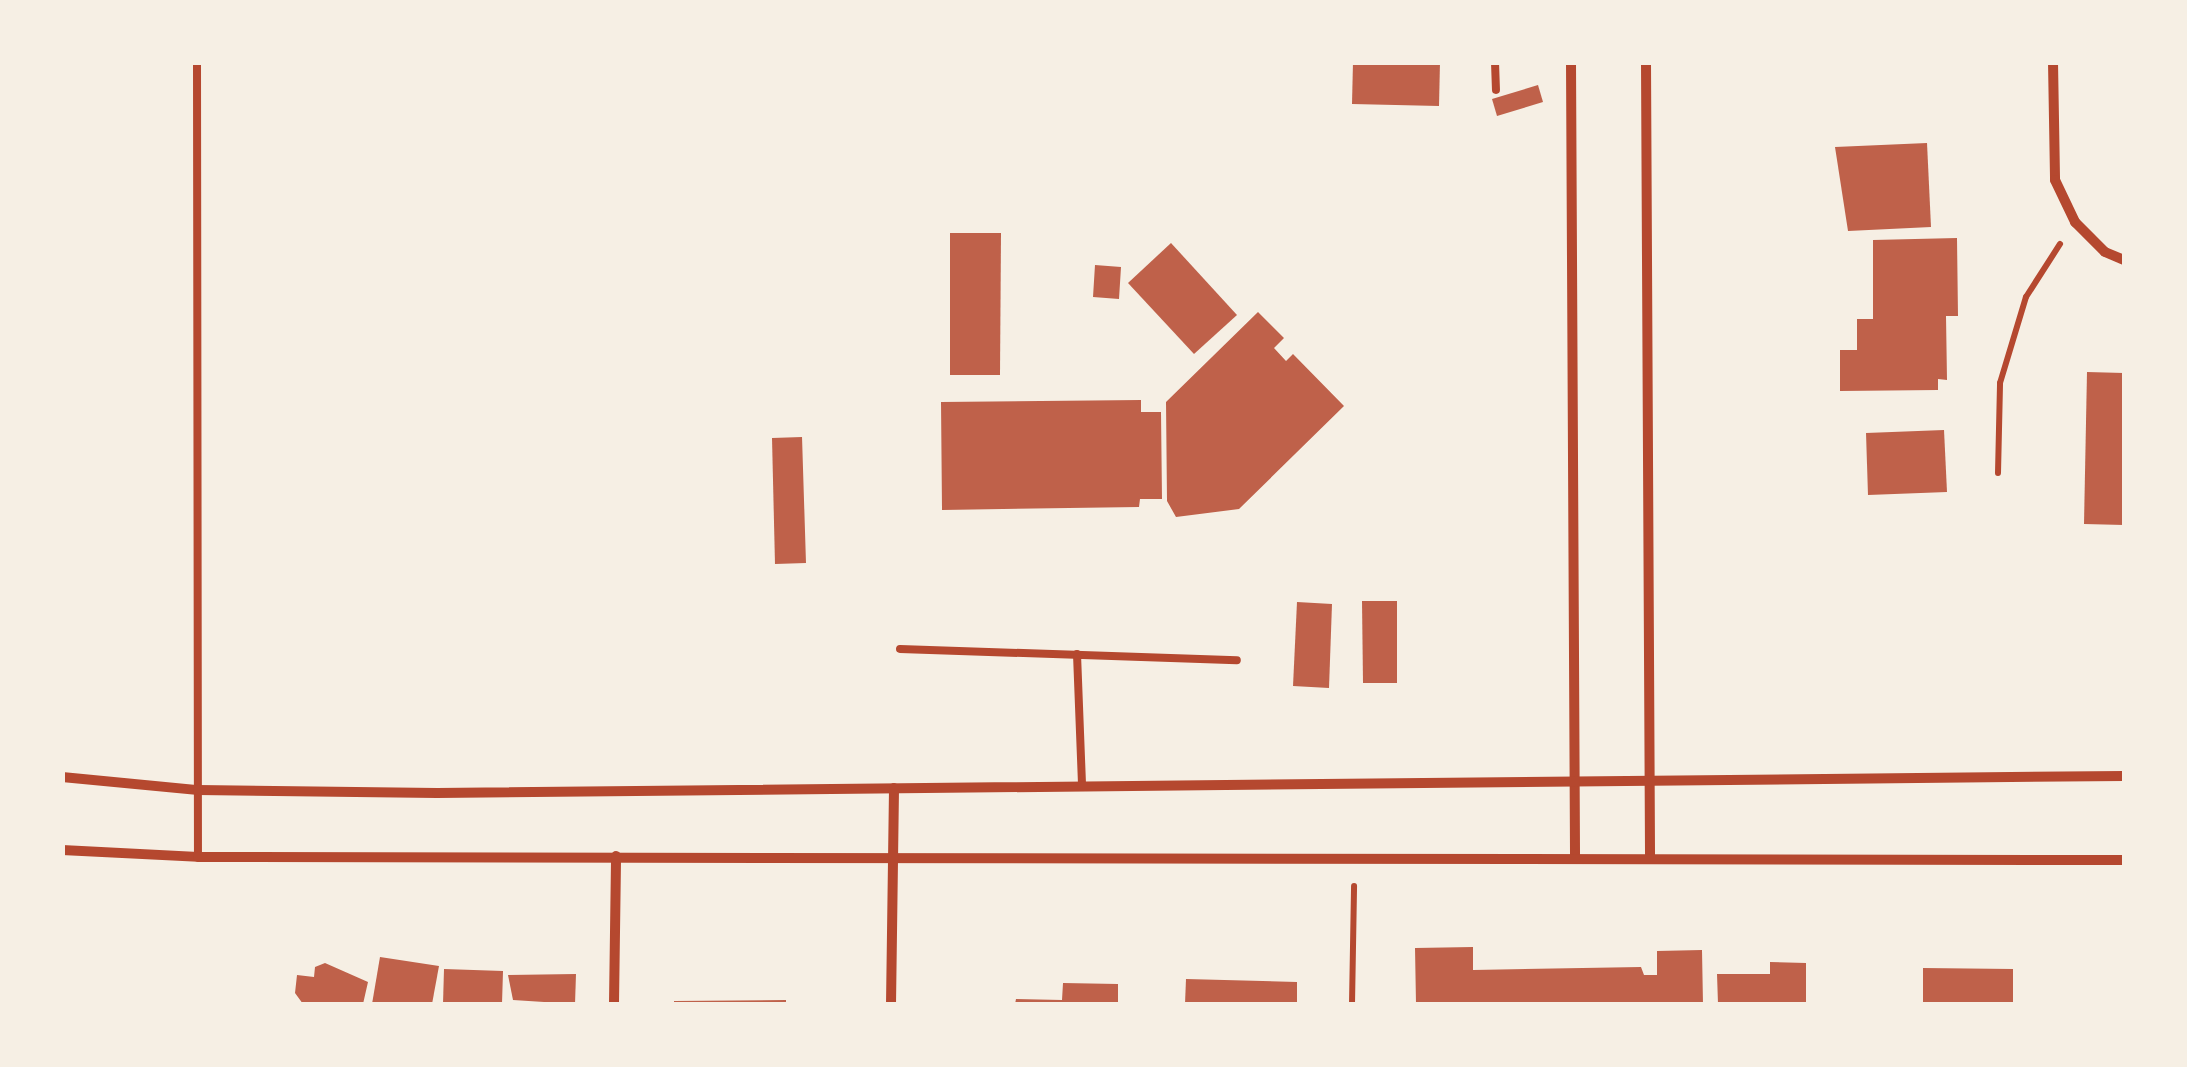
<!DOCTYPE html>
<html>
<head>
<meta charset="utf-8">
<style>
	body { margin:0 }
	#map { position:relative; width:2187px; height:1067px; overflow:hidden; background:#f6efe4; font-family:"Asap Condensed",sans-serif }
	div>[style] { position:absolute }
	[style*='--x'] { left:calc(var(--x)*1px); top:calc(var(--y)*1px); width:calc(var(--w)*1px); rotate:calc(var(--a)*1deg) }
	.building>* { inset:0; background:#bf614a }
	.path>* { height:6px; margin:-3px; padding:0 3px; transform-origin:3px; border-radius:3px; background:#b5482f }
	.service>* { height:8px; margin:-4px; padding:0 4px; transform-origin:4px; border-radius:4px; background:#b5482f }
	.minor>* { height:10px; margin:-5px; padding:0 5px; transform-origin:5px; border-radius:5px; background:#b5482f }
	span { translate:-50% -50%; white-space:nowrap; text-align:center; line-height:1.15; -webkit-text-stroke:9px #f6efe4; paint-order:stroke }
	.frame { position:absolute; inset:0; border:65px solid #f6efe4; pointer-events:none }
</style>
</head>
<body>
<div id="map">
	<div class="building">
		<i style="clip-path:polygon(1353px 62px,1440px 62px,1439px 106px,1352px 104px)"></i>
		<i style="clip-path:polygon(1538px 85px,1543px 102px,1497px 116px,1492px 99px)"></i>
		<i style="clip-path:polygon(1927px 143px,1931px 227px,1848px 231px,1835px 147px)"></i>
		<i style="clip-path:polygon(950px 233px,1001px 233px,1000px 375px,950px 375px)"></i>
		<i style="clip-path:polygon(1957px 238px,1958px 316px,1946px 316px,1947px 380px,1938px 379px,1938px 390px,1840px 391px,1840px 350px,1857px 350px,1857px 319px,1873px 319px,1873px 240px)"></i>
		<i style="clip-path:polygon(1171px 243px,1237px 315px,1194px 354px,1128px 283px)"></i>
		<i style="clip-path:polygon(1095px 265px,1121px 267px,1119px 299px,1093px 297px)"></i>
		<i style="clip-path:polygon(1258px 312px,1284px 338px,1274px 348px,1286px 361px,1293px 354px,1344px 406px,1239px 509px,1176px 517px,1167px 501px,1166px 402px)"></i>
		<i style="clip-path:polygon(2087px 372px,2124px 373px,2124px 525px,2084px 524px)"></i>
		<i style="clip-path:polygon(1141px 400px,1141px 412px,1161px 412px,1162px 499px,1140px 499px,1139px 507px,942px 510px,941px 402px)"></i>
		<i style="clip-path:polygon(1944px 430px,1947px 492px,1868px 495px,1866px 433px)"></i>
		<i style="clip-path:polygon(802px 437px,806px 563px,775px 564px,772px 438px)"></i>
		<i style="clip-path:polygon(1362px 601px,1397px 601px,1397px 683px,1363px 683px)"></i>
		<i style="clip-path:polygon(1297px 602px,1332px 604px,1329px 688px,1293px 686px)"></i>
		<i style="clip-path:polygon(1473px 947px,1473px 970px,1641px 967px,1644px 975px,1657px 975px,1657px 951px,1702px 950px,1703px 1004px,1416px 1004px,1415px 948px)"></i>
		<i style="clip-path:polygon(380px 957px,439px 966px,432px 1004px,372px 1004px)"></i>
		<i style="clip-path:polygon(1770px 962px,1806px 963px,1806px 1004px,1718px 1004px,1717px 974px,1770px 974px)"></i>
		<i style="clip-path:polygon(325px 963px,368px 982px,363px 1004px,303px 1004px,295px 993px,297px 975px,314px 977px,315px 967px)"></i>
		<i style="clip-path:polygon(1923px 968px,2013px 969px,2013px 1004px,1923px 1004px)"></i>
		<i style="clip-path:polygon(444px 969px,503px 971px,502px 1004px,443px 1004px)"></i>
		<i style="clip-path:polygon(576px 974px,575px 1004px,513px 1000px,508px 975px)"></i>
		<i style="clip-path:polygon(1186px 979px,1297px 982px,1297px 1004px,1185px 1004px)"></i>
		<i style="clip-path:polygon(1063px 983px,1118px 984px,1118px 1004px,1015px 1004px,1016px 999px,1062px 1000px)"></i>
		<i style="clip-path:polygon(786px 1000px,786px 1004px,674px 1004px,674px 1001px)"></i>
	</div>
	<div class="path">
		<i style="--x:1998;--y:473;--w:90;--a:-88.7"></i>
		<i style="--x:2000;--y:383;--w:90;--a:-73.2"></i>
		<i style="--x:2026;--y:297;--w:63;--a:-57.3"></i>
		<i style="--x:1352;--y:1004;--w:118;--a:-89"></i>
	</div>
	<div class="service">
		<i style="--x:197;--y:62;--w:795;--a:89.93"></i>
		<i style="--x:1495;--y:62;--w:28;--a:88"></i>
		<i style="--x:900;--y:649;--w:337;--a:1.9"></i>
		<i style="--x:1077;--y:654;--w:133;--a:87.8"></i>
	</div>
	<div class="minor">
		<i style="--x:1571;--y:62;--w:793;--a:89.71"></i>
		<i style="--x:1646;--y:62;--w:793;--a:89.71"></i>
		<i style="--x:2053;--y:62;--w:118;--a:89"></i>
		<i style="--x:2055;--y:180;--w:47;--a:64.5"></i>
		<i style="--x:2075;--y:222;--w:42;--a:45"></i>
		<i style="--x:2105;--y:252;--w:21;--a:23"></i>
		<i style="--x:62;--y:777;--w:137;--a:5.5"></i>
		<i style="--x:198;--y:790;--w:239;--a:0.7"></i>
		<i style="--x:437;--y:793;--w:1687;--a:-0.58"></i>
		<i style="--x:62;--y:850;--w:136;--a:2.9"></i>
		<i style="--x:198;--y:857;--w:1926;--a:0.09"></i>
		<i style="--x:614;--y:1004;--w:148;--a:-89.2"></i>
		<i style="--x:891;--y:1004;--w:216;--a:-89.2"></i>
	</div>
	<div class="frame"></div>
</div>
</body>
</html>
